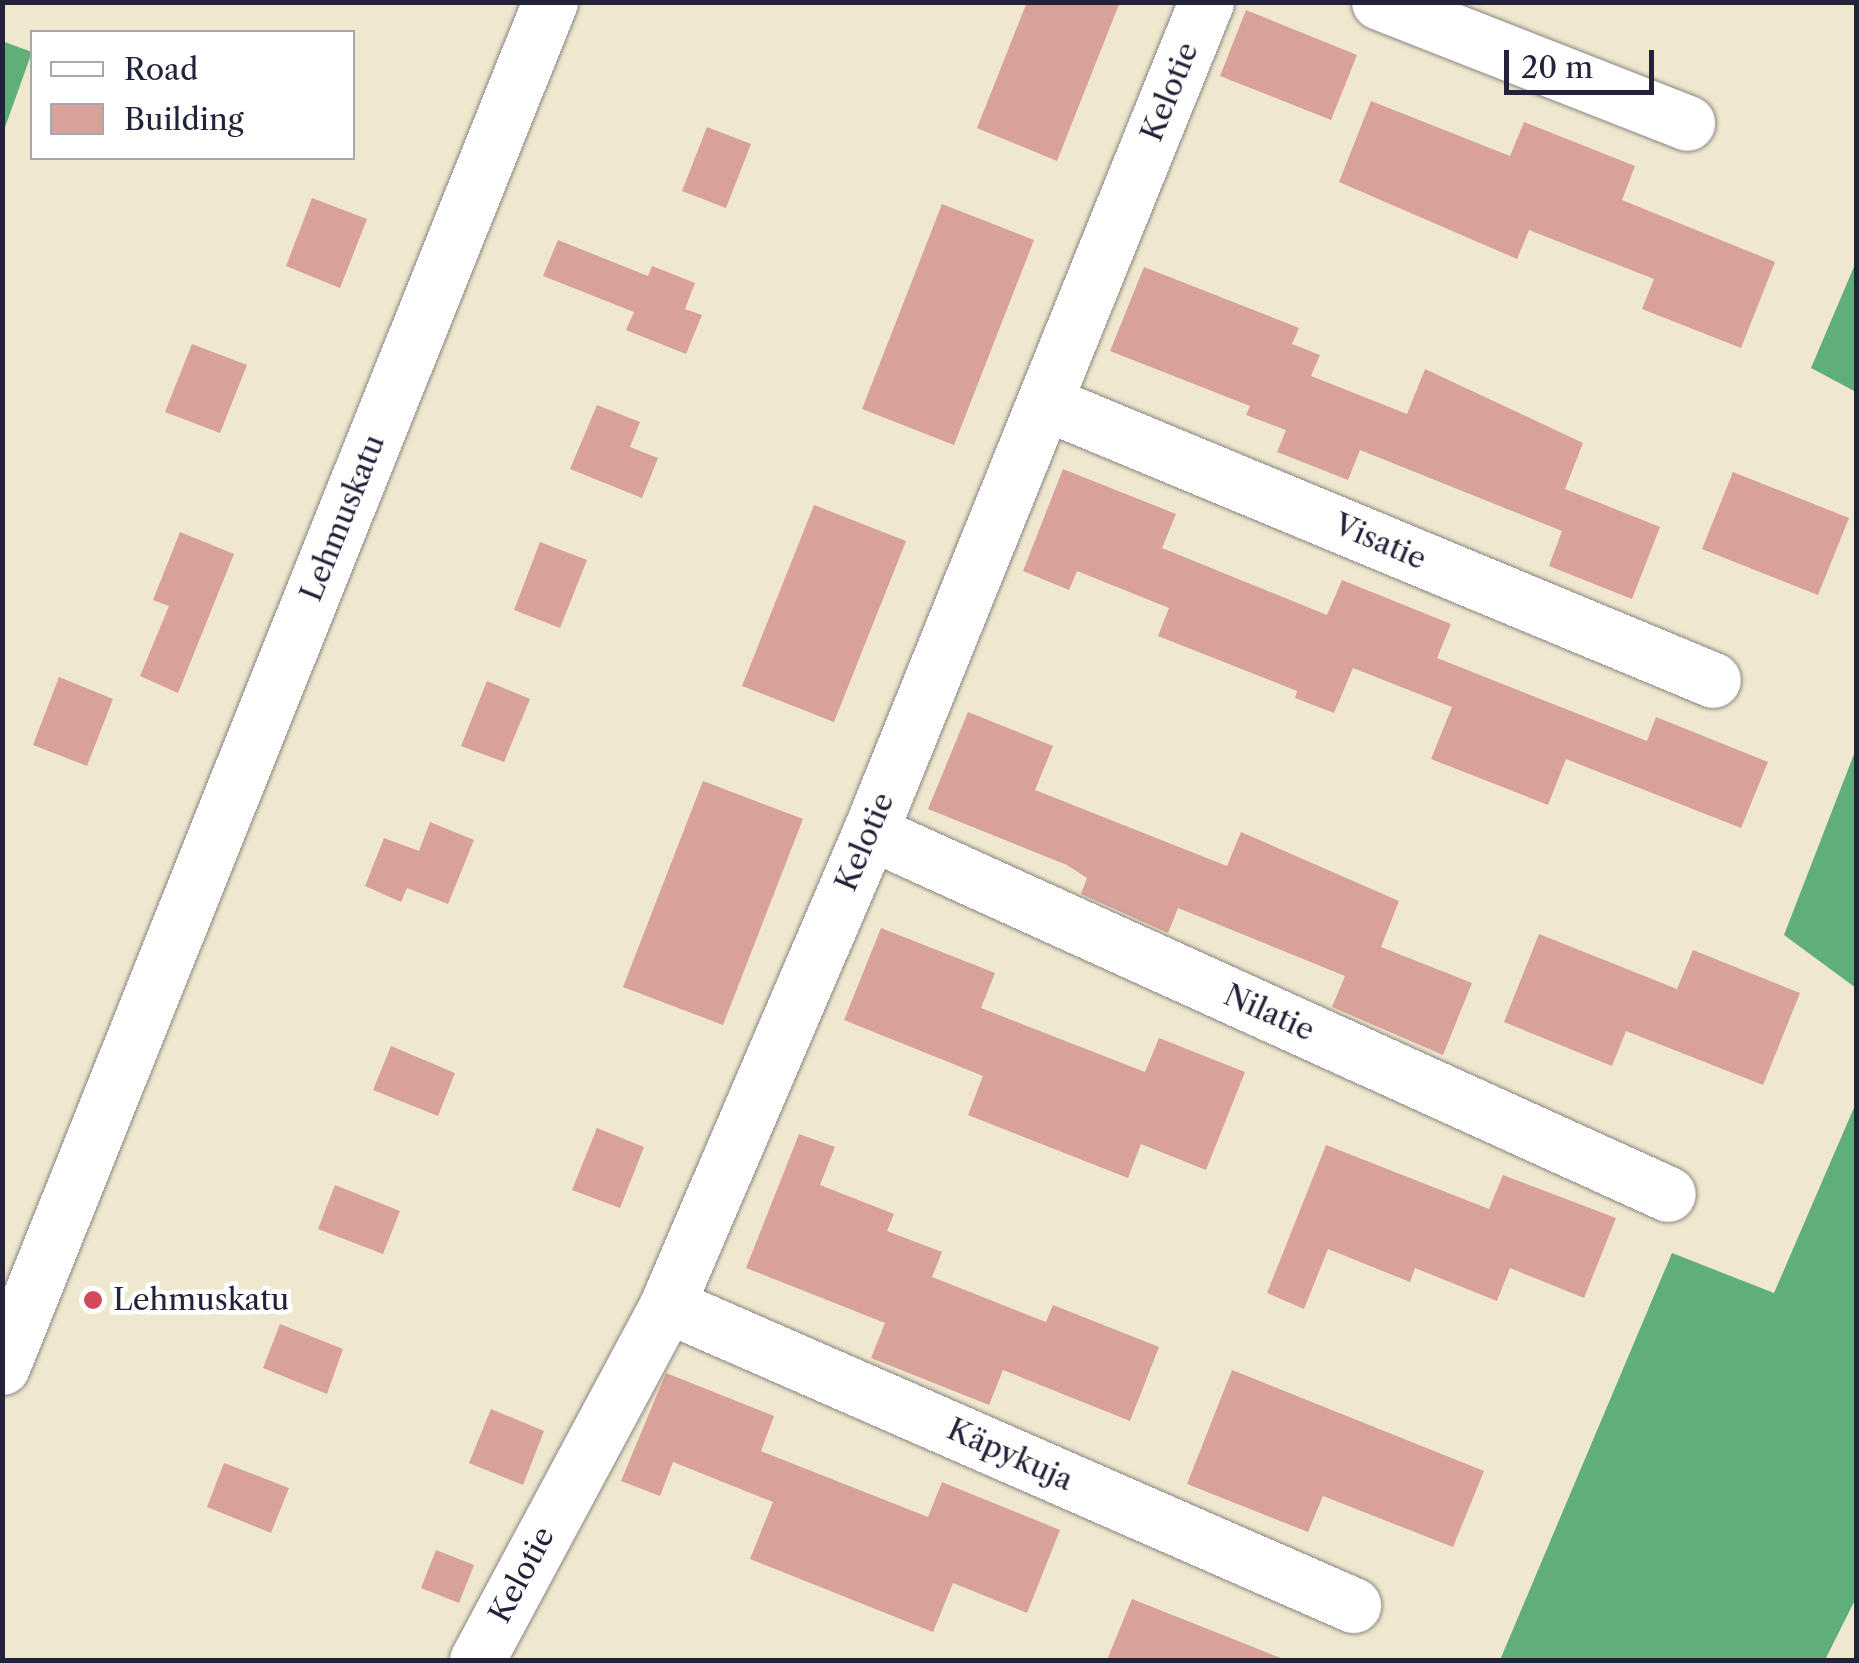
<!DOCTYPE html>
<html>
<head>
<meta charset="utf-8">
<style>
	body { margin:0 }
	#map { position:relative; width:1859px; height:1663px; overflow:hidden; background:#f0e8ce; font-family:"Libre Caslon Text",serif }
	div>[style] { position:absolute }
	[style*='--x'] { left:calc(var(--x)*1px); top:calc(var(--y)*1px); width:calc(var(--w)*1px); rotate:calc(var(--a)*1deg) }
	.forest>* { inset:0; background:#60af79 }
	.building>* { inset:0; background:#d8a19a }
	.roads { filter:drop-shadow(0 0 2px #898584) drop-shadow(0 0 2px #898584) }
	.minor>* { height:55px; margin:-27.5px; padding:0 27.5px; transform-origin:27.5px; border-radius:27.5px; background:#fff }
	.tertiary>* { height:55px; margin:-27.5px; padding:0 27.5px; transform-origin:27.5px; border-radius:27.5px; background:#fff }
	.dots>* { width:28px; height:28px; translate:-50% -50%; box-sizing:border-box; border:5px solid #fff; border-radius:50% }
	span { translate:-50% -50%; white-space:nowrap; text-align:center; line-height:1.15; -webkit-text-stroke:9px #fff; paint-order:stroke }
	.street-label { font-size:30px; color:#22223b }
	.poi-label { font-size:30px; color:#22223b }
	.left { translate:0 -50%; text-align:left }
	.frame { position:absolute; inset:0; border:5px solid #22223b; pointer-events:none }
	.legend { position:absolute; left:30px; top:30px; width:325px; height:130px; box-sizing:border-box; background:#fff; border:2px solid #a7a7b1; margin:0; padding:12px 18px; list-style:none; font-size:30px; color:#22223b }
	.legend li { display:flex; align-items:center; gap:20px; height:50px }
	.legend b { width:50px; border:2px solid #a7a7b1 }
	.scale { position:absolute; left:1504px; top:50px; width:150px; height:45px; box-sizing:border-box; border:5px solid #22223b; border-top:0; padding-left:12px; font-size:30px; line-height:35px; white-space:nowrap; color:#22223b; -webkit-text-stroke:8px #fff; paint-order:stroke }
</style>
</head>
<body>
<div id="map">
	<div class="forest">
		<i style="clip-path:polygon(2px 41px,32px 52px,3px 133px,2px 133px)"></i>
		<i style="clip-path:polygon(1856px 262px,1856px 392px,1811px 368px)"></i>
		<i style="clip-path:polygon(1856px 749px,1856px 988px,1784px 935px)"></i>
		<i style="clip-path:polygon(1856px 1103px,1856px 1598px,1825px 1660px,1500px 1660px,1672px 1253px,1774px 1293px)"></i>
	</div>
	<div class="building">
		<i style="clip-path:polygon(1027px 2px,1120px 2px,1057px 161px,977px 128px)"></i>
		<i style="clip-path:polygon(1246px 10px,1357px 55px,1331px 120px,1220px 76px)"></i>
		<i style="clip-path:polygon(1371px 101px,1510px 156px,1524px 122px,1635px 166px,1622px 200px,1775px 262px,1741px 348px,1642px 309px,1654px 279px,1529px 230px,1517px 259px,1339px 182px)"></i>
		<i style="clip-path:polygon(707px 127px,751px 144px,726px 208px,682px 191px)"></i>
		<i style="clip-path:polygon(312px 198px,367px 219px,340px 288px,286px 266px)"></i>
		<i style="clip-path:polygon(942px 204px,1034px 240px,954px 445px,862px 409px)"></i>
		<i style="clip-path:polygon(558px 240px,648px 276px,652px 266px,695px 283px,685px 309px,702px 315px,686px 354px,626px 330px,634px 312px,543px 276px)"></i>
		<i style="clip-path:polygon(1144px 267px,1299px 328px,1292px 344px,1320px 355px,1311px 376px,1407px 414px,1425px 369px,1583px 443px,1565px 489px,1660px 527px,1632px 599px,1549px 566px,1562px 531px,1360px 450px,1348px 480px,1277px 452px,1286px 430px,1246px 415px,1250px 406px,1110px 351px)"></i>
		<i style="clip-path:polygon(192px 344px,247px 365px,220px 433px,165px 412px)"></i>
		<i style="clip-path:polygon(597px 405px,640px 422px,630px 447px,658px 458px,642px 498px,570px 469px)"></i>
		<i style="clip-path:polygon(1063px 469px,1176px 514px,1162px 548px,1327px 615px,1342px 580px,1451px 624px,1437px 658px,1647px 741px,1656px 717px,1768px 762px,1741px 828px,1566px 759px,1548px 805px,1431px 759px,1452px 707px,1353px 668px,1334px 713px,1295px 698px,1297px 691px,1158px 636px,1169px 608px,1077px 571px,1069px 590px,1023px 571px)"></i>
		<i style="clip-path:polygon(1733px 472px,1849px 518px,1818px 595px,1702px 549px)"></i>
		<i style="clip-path:polygon(814px 505px,906px 541px,834px 722px,742px 686px)"></i>
		<i style="clip-path:polygon(180px 532px,234px 554px,178px 693px,140px 676px,169px 606px,153px 600px)"></i>
		<i style="clip-path:polygon(540px 542px,587px 560px,560px 628px,514px 610px)"></i>
		<i style="clip-path:polygon(59px 677px,113px 699px,87px 766px,33px 745px)"></i>
		<i style="clip-path:polygon(487px 681px,530px 699px,504px 762px,461px 746px)"></i>
		<i style="clip-path:polygon(968px 712px,1053px 746px,1035px 790px,1227px 866px,1241px 832px,1399px 901px,1381px 947px,1472px 983px,1443px 1055px,1332px 1007px,1345px 976px,1178px 908px,1168px 933px,1081px 894px,1087px 878px,1067px 865px,928px 809px)"></i>
		<i style="clip-path:polygon(703px 781px,803px 819px,723px 1025px,623px 987px)"></i>
		<i style="clip-path:polygon(430px 822px,474px 840px,448px 904px,407px 888px,401px 902px,365px 886px,384px 838px,419px 851px)"></i>
		<i style="clip-path:polygon(881px 928px,995px 973px,981px 1008px,1145px 1072px,1159px 1038px,1245px 1072px,1206px 1170px,1141px 1144px,1128px 1178px,968px 1115px,983px 1076px,844px 1020px)"></i>
		<i style="clip-path:polygon(1539px 934px,1677px 989px,1693px 950px,1800px 993px,1763px 1085px,1626px 1031px,1612px 1066px,1504px 1022px)"></i>
		<i style="clip-path:polygon(391px 1046px,455px 1073px,438px 1116px,373px 1090px)"></i>
		<i style="clip-path:polygon(597px 1128px,644px 1147px,620px 1208px,572px 1190px)"></i>
		<i style="clip-path:polygon(799px 1134px,835px 1147px,820px 1185px,894px 1214px,887px 1231px,942px 1252px,932px 1277px,1046px 1322px,1053px 1305px,1159px 1347px,1130px 1421px,1003px 1370px,989px 1405px,871px 1358px,885px 1323px,746px 1268px)"></i>
		<i style="clip-path:polygon(1326px 1145px,1489px 1209px,1503px 1175px,1616px 1218px,1584px 1298px,1510px 1268px,1497px 1301px,1415px 1268px,1410px 1282px,1328px 1249px,1304px 1309px,1267px 1293px)"></i>
		<i style="clip-path:polygon(335px 1185px,400px 1211px,383px 1254px,318px 1229px)"></i>
		<i style="clip-path:polygon(280px 1324px,343px 1349px,327px 1394px,263px 1368px)"></i>
		<i style="clip-path:polygon(1232px 1370px,1484px 1471px,1453px 1547px,1323px 1496px,1308px 1532px,1187px 1484px)"></i>
		<i style="clip-path:polygon(666px 1373px,774px 1416px,761px 1451px,928px 1517px,942px 1482px,1060px 1530px,1027px 1613px,953px 1583px,933px 1632px,750px 1559px,773px 1502px,673px 1462px,660px 1496px,621px 1481px)"></i>
		<i style="clip-path:polygon(491px 1409px,544px 1431px,523px 1485px,469px 1463px)"></i>
		<i style="clip-path:polygon(224px 1463px,289px 1488px,271px 1533px,207px 1507px)"></i>
		<i style="clip-path:polygon(436px 1550px,474px 1565px,459px 1603px,421px 1588px)"></i>
		<i style="clip-path:polygon(1132px 1599px,1281px 1658px,1280px 1660px,1107px 1660px)"></i>
	</div>
	<div class="roads">
		<div class="minor">
			<i style="--x:1379;--y:2;--w:331;--a:21.4"></i>
			<i style="--x:1046;--y:403;--w:722;--a:22.55"></i>
			<i style="--x:870;--y:832;--w:876;--a:24.4"></i>
			<i style="--x:667;--y:1305;--w:749;--a:23.62"></i>
			<i style="--x:477;--y:1660;--w:403;--a:-61.8"></i>
			<i style="--x:667;--y:1305;--w:515;--a:-66.77"></i>
			<i style="--x:870;--y:832;--w:895;--a:-67.96"></i>
		</div>
		<div class="tertiary">
			<i style="--x:2;--y:1367;--w:1471;--a:-68.13"></i>
		</div>
	</div>
	<div class="dots">
		<i style="left:93px;top:1300px;background:#d1495b"></i>
	</div>
	<div class="street-label">
		<span style="left:1170px;top:92px;rotate:-68deg">Kelotie</span>
		<span style="left:343px;top:518px;rotate:-68deg">Lehmuskatu</span>
		<span style="left:1380px;top:542px;rotate:23deg">Visatie</span>
		<span style="left:865px;top:842px;rotate:-67deg">Kelotie</span>
		<span style="left:1269px;top:1013px;rotate:24deg">Nilatie</span>
		<span style="left:1010px;top:1455px;rotate:24deg">Käpykuja</span>
		<span style="left:522px;top:1575px;rotate:-62deg">Kelotie</span>
	</div>
	<div class="poi-label">
		<span class="left" style="left:113px;top:1300px">Lehmuskatu</span>
	</div>
	<div class="frame"></div>
	<ul class="legend">
	<li><b style="height:12px;background:#fff"></b>Road</li>
	<li><b style="height:28px;background:#d8a19a"></b>Building</li>
	</ul>
	<div class="scale">20 m</div>
</div>
</body>
</html>
